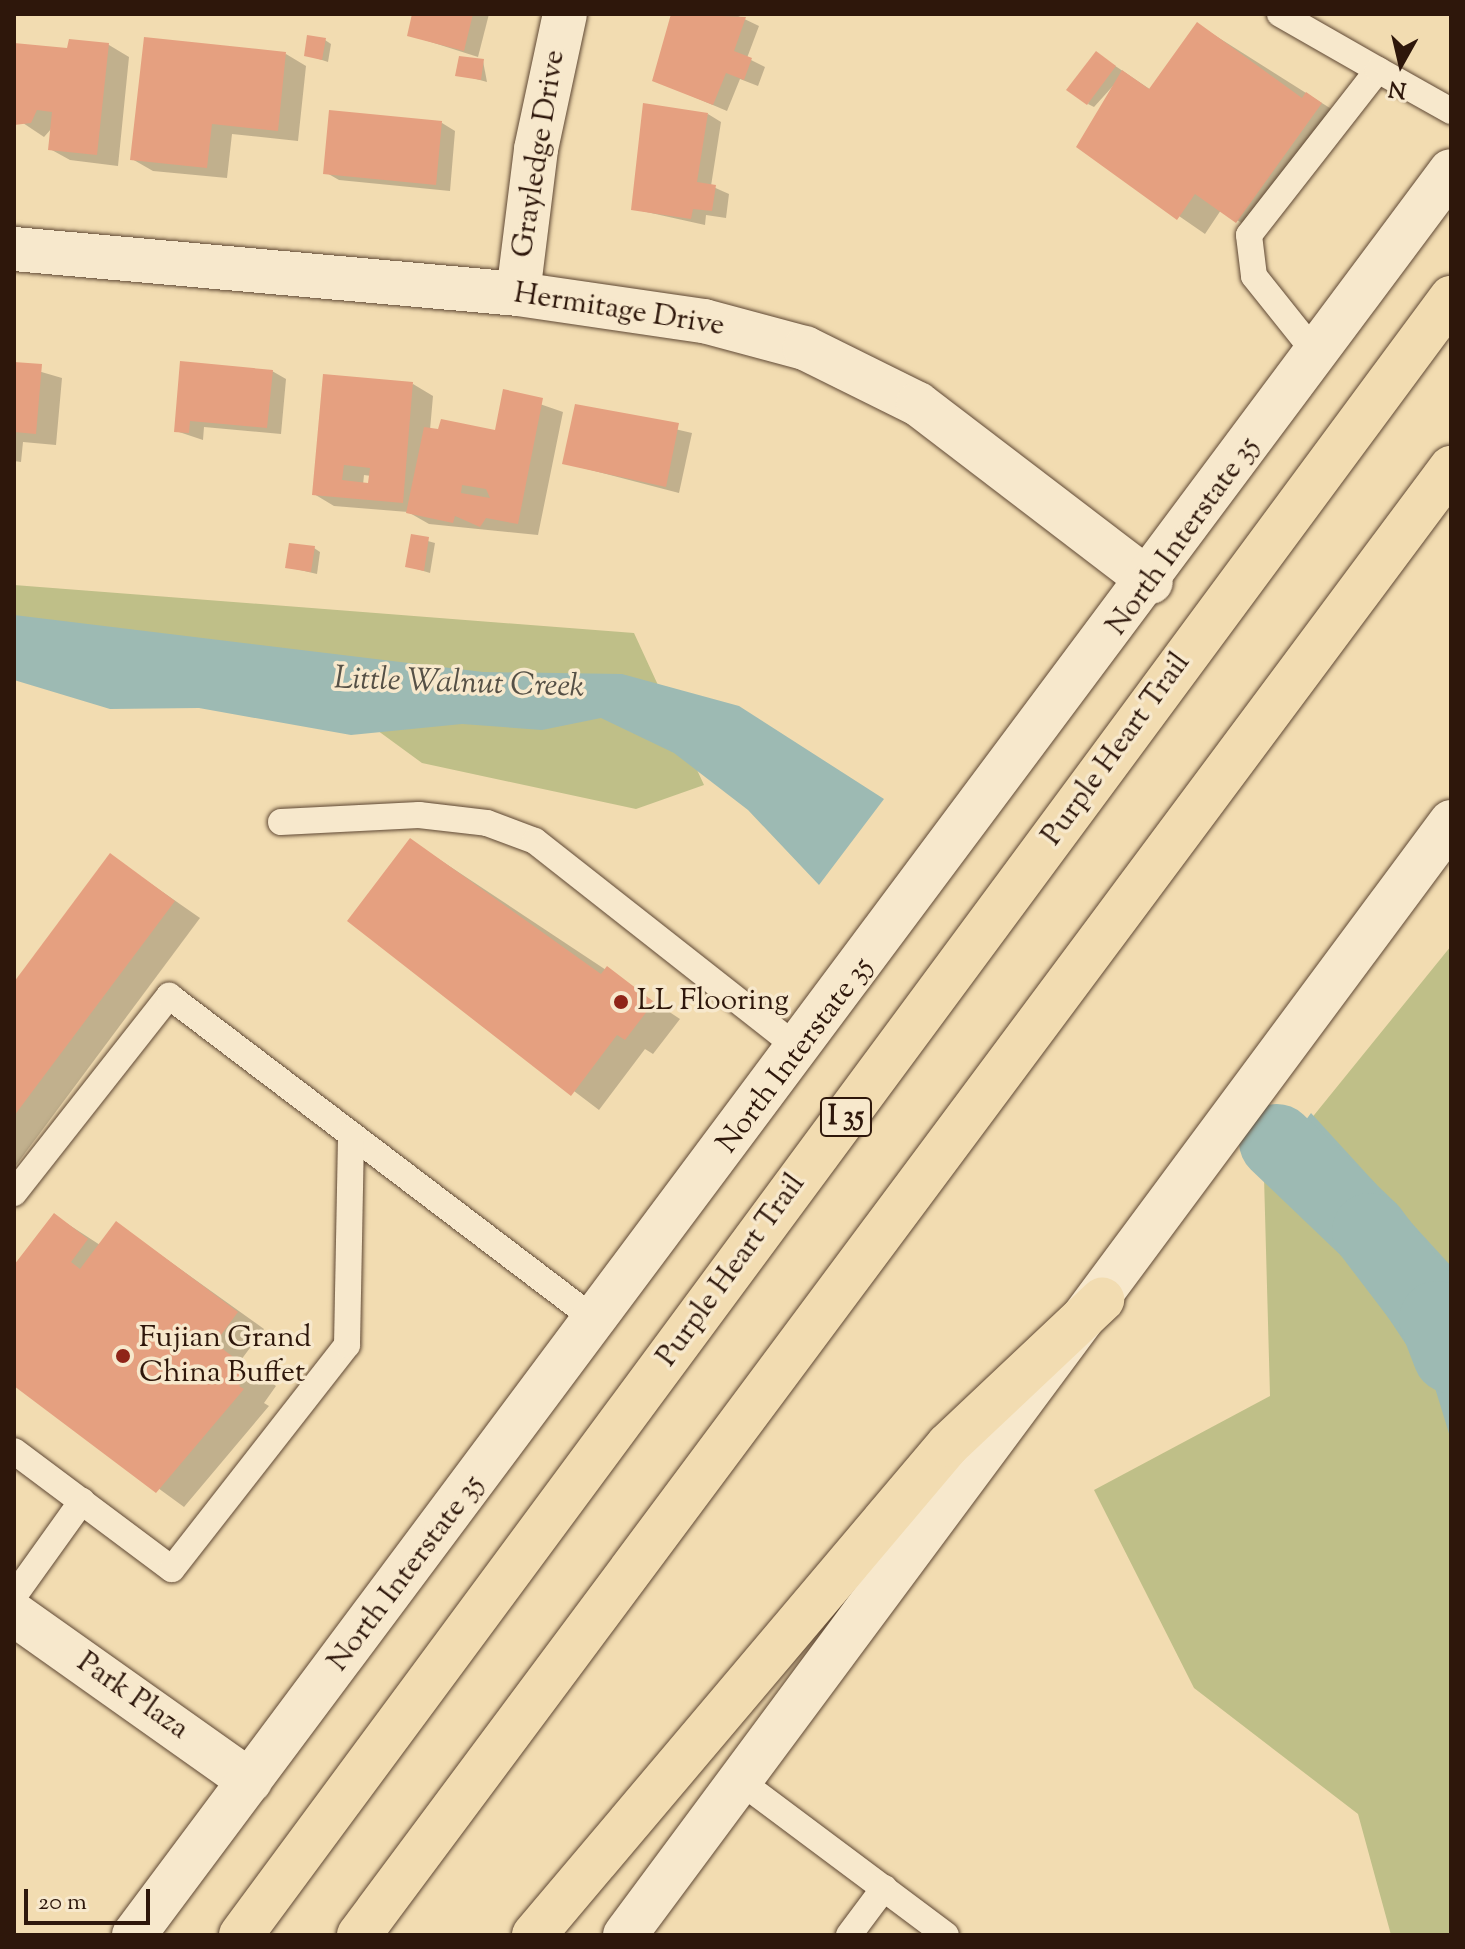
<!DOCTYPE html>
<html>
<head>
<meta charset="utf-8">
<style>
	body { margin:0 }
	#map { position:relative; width:1465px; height:1949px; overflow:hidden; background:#f2dcb1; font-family:"Sorts Mill Goudy",serif }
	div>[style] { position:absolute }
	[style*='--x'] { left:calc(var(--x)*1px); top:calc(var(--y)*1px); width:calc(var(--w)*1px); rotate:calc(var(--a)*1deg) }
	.green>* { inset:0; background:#bfbf88 }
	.water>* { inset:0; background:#9dbab3 }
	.shadow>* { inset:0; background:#0003 }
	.river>* { height:76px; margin:-38px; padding:0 38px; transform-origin:38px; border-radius:38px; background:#9dbab3 }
	.building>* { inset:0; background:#e5a080 }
	.roads { filter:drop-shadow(0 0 2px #5f4834) drop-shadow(0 0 2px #5f4834) }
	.service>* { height:26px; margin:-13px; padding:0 13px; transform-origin:13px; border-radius:13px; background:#f7e8cc }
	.minor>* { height:44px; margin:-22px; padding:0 22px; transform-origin:22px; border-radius:22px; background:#f7e8cc }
	.secondary>* { height:44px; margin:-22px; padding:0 22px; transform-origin:22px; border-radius:22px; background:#f7e8cc }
	.motorway>* { height:44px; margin:-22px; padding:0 22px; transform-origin:22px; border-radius:22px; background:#f2dcb1 }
	.dots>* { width:22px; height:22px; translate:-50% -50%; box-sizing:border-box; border:4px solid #f7e8cc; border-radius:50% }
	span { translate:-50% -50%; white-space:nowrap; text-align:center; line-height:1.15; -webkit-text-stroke:7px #f7e8cc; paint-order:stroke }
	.shield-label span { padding:2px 6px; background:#f7e8cc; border:2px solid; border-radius:6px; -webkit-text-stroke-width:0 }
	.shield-label { font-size:28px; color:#2e170b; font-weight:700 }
	.street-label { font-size:30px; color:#2e170b }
	.poi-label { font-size:30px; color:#2e170b }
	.left { translate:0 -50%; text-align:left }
	.water-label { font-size:32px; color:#555046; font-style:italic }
	.frame { position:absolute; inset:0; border:16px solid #2e170b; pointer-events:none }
	.north { position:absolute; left:1361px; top:24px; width:80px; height:80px; -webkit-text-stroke:6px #f7e8cc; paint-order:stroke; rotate:188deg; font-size:22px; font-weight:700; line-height:32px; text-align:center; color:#2e170b }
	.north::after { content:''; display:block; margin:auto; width:28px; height:36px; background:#2e170b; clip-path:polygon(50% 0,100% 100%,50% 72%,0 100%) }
	.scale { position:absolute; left:24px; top:1889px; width:126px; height:36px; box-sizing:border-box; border:4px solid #2e170b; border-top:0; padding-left:10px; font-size:24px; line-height:28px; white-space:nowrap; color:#2e170b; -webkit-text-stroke:6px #f7e8cc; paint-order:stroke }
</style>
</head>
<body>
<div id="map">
	<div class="green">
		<i style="clip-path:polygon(14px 585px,634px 633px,704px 785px,636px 809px,422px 763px,370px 725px,14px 670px)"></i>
		<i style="clip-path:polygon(1451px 946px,1451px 1935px,1391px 1935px,1358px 1814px,1194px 1688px,1094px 1490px,1270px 1396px,1264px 1177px)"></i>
	</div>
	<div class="water">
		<i style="clip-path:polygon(14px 615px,483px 672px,622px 674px,739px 706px,884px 799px,819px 885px,748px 810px,674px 753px,601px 718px,542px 730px,462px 724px,351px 735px,199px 708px,110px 709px,14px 680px)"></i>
		<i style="clip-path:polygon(1311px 1113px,1451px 1266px,1451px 1440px,1435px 1388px,1338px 1242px,1264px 1177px)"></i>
	</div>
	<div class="shadow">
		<i style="clip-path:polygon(414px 14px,489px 14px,478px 57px,409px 35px)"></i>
		<i style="clip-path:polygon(675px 14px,734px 14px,759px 26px,747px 58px,765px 67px,758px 86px,740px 79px,727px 111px,654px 80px)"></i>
		<i style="clip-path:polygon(1197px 24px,1333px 110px,1264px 237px,1221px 210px,1205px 234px,1079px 147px,1121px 77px,1094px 107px,1088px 104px,1102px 57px,1151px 90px)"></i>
		<i style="clip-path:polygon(325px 40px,331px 44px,328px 62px,307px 55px)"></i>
		<i style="clip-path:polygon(70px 41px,109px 45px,129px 57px,118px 166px,70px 160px,50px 149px,52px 128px,44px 137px,14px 117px,14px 45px,69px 51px)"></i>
		<i style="clip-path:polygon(286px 54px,306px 66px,298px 141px,232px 134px,227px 178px,153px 171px,132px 159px)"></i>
		<i style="clip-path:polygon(483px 61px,487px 82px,458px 74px)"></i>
		<i style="clip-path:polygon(708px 114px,721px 122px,711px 186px,729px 194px,726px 218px,706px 215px,705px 225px,633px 209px)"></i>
		<i style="clip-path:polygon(442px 123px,455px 131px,450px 191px,339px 180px,325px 172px)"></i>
		<i style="clip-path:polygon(182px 363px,272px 371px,286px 379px,281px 434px,204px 427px,203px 440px,176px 431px)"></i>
		<i style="clip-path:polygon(14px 364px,62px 378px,56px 445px,23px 442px,21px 462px,14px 461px)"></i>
		<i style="clip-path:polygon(evenodd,413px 384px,433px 396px,430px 430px,497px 433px,505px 392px,563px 412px,538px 535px,429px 524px,408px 512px,334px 506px,314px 494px,413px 384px,364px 475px,371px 476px,370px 486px,363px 485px,364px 475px)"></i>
		<i style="clip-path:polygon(576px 406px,692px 433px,679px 493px,564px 463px)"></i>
		<i style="clip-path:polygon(413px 537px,435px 543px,430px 573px,407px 566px)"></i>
		<i style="clip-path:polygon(314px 548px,320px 552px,317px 574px,287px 567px)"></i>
		<i style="clip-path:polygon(410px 840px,680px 1019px,653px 1054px,645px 1049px,599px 1110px,350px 921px)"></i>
		<i style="clip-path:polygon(111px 856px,200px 918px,14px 1168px,14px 986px)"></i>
		<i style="clip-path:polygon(54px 1215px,100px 1245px,116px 1223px,264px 1329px,241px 1360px,276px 1386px,264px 1403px,269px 1406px,184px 1507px,14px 1383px,14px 1269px)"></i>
	</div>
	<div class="river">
		<i style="--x:1277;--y:1142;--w:129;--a:43.7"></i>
		<i style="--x:1370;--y:1231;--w:111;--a:52.7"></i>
		<i style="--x:1437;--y:1319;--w:39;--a:69"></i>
	</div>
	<div class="building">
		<i style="clip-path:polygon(412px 14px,473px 14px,464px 51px,407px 36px)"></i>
		<i style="clip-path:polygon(671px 14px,746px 17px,734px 51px,752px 58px,744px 80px,726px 73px,713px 105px,652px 81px)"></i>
		<i style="clip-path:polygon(1197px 22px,1302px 98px,1306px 92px,1322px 103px,1236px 223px,1195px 194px,1177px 220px,1076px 147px,1122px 70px,1149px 89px)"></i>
		<i style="clip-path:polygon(307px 35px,326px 38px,322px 60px,304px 56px)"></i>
		<i style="clip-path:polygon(144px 37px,286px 52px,278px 131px,212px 124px,207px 168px,130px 160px)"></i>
		<i style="clip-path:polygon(69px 39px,109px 43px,97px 155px,48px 150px,52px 112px,37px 110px,31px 123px,14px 125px,14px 43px,67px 48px)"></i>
		<i style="clip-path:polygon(1096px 51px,1116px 66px,1087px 105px,1066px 90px)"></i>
		<i style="clip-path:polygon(459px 56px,484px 59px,481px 80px,455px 76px)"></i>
		<i style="clip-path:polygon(643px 103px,708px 113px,697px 182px,716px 185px,712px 211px,693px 209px,691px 219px,631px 210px)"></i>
		<i style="clip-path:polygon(329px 110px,442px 121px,436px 185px,323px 174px)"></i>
		<i style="clip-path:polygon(180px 361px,273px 370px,267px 428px,190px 421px,189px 433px,174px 432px)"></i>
		<i style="clip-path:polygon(14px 362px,42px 364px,36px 434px,14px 432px)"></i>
		<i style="clip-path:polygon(evenodd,323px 374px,413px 382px,403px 503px,312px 495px,323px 374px,344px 465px,370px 468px,368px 483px,342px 480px,344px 465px)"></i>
		<i style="clip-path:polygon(evenodd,503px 389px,543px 398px,518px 524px,486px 518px,480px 527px,455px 516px,453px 523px,406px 513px,424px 427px,438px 429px,441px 419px,495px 430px,503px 389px,462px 485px,486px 489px,490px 498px,461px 493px,462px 485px)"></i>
		<i style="clip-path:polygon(575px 404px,679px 423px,666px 487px,562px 464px)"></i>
		<i style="clip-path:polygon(411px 534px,429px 537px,424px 571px,405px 567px)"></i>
		<i style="clip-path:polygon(289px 543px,315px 546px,311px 572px,285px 568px)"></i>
		<i style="clip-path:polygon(410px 838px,601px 974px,607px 966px,654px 1002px,625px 1040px,617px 1035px,571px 1096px,347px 921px)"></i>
		<i style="clip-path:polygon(110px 853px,175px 901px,14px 1116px,14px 982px)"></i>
		<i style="clip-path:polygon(54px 1213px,88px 1239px,71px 1262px,80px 1269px,116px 1221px,238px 1312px,215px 1343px,250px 1370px,239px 1386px,244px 1389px,156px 1493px,14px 1386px,14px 1265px)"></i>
	</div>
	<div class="roads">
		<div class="service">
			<i style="--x:1280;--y:14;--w:113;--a:29.7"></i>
			<i style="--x:1317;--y:355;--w:101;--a:-128.6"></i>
			<i style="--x:1254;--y:276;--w:41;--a:-97"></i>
			<i style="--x:1249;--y:235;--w:209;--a:-52"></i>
			<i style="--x:1378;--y:70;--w:84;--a:29.3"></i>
			<i style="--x:281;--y:822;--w:138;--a:-2.9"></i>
			<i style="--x:419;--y:815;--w:68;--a:6.7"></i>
			<i style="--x:487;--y:823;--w:51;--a:20.6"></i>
			<i style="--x:535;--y:841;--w:338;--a:38.2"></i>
			<i style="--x:14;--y:1193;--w:251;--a:-51.8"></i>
			<i style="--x:169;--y:996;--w:539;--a:37.23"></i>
			<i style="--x:14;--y:1451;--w:197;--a:36.8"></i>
			<i style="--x:172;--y:1569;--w:284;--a:-52"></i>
			<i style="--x:347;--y:1345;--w:210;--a:-88.9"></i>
			<i style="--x:14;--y:1596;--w:117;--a:-54.4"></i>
			<i style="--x:740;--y:1781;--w:257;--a:36.8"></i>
			<i style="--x:849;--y:1935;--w:59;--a:-53.3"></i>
		</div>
		<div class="minor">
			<i style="--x:14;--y:249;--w:506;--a:5.1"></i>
			<i style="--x:518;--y:294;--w:188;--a:8.3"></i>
			<i style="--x:704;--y:321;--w:105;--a:15"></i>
			<i style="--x:805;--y:348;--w:126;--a:26.4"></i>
			<i style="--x:918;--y:404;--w:293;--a:37.4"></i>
			<i style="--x:518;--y:294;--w:146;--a:-82.9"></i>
			<i style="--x:536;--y:149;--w:138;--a:-77.9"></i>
			<i style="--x:14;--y:1614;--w:289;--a:35.3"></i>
		</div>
		<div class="secondary">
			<i style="--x:134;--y:1935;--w:2201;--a:-53.26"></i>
			<i style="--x:625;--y:1935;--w:1386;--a:-53.42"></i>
		</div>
		<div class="motorway">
			<i style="--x:241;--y:1935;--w:2036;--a:-53.53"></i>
			<i style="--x:359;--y:1935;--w:1829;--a:-53.34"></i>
			<i style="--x:534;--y:1935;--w:641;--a:-49.81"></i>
			<i style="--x:948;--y:1445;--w:212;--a:-43.3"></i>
		</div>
	</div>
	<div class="dots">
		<i style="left:621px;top:1002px;background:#8f2418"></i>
		<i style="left:123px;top:1356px;background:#8f2418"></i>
	</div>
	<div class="shield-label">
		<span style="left:846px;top:1117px">I 35</span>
	</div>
	<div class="street-label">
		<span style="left:540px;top:154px;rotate:-81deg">Grayledge Drive</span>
		<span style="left:619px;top:311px;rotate:9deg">Hermitage Drive</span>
		<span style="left:1184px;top:537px;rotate:-54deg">North Interstate 35</span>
		<span style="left:1117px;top:750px;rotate:-54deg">Purple Heart Trail</span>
		<span style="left:796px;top:1056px;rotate:-53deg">North Interstate 35</span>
		<span style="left:732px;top:1271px;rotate:-54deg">Purple Heart Trail</span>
		<span style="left:407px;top:1574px;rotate:-53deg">North Interstate 35</span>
		<span style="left:132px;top:1697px;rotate:35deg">Park Plaza</span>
	</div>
	<div class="poi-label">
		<span class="left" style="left:637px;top:1002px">LL Flooring</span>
		<span class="left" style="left:139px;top:1356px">Fujian Grand<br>China Buffet</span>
	</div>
	<div class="water-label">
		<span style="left:459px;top:684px;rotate:2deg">Little Walnut Creek</span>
	</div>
	<div class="frame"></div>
	<div class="north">N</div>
	<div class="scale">20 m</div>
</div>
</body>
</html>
